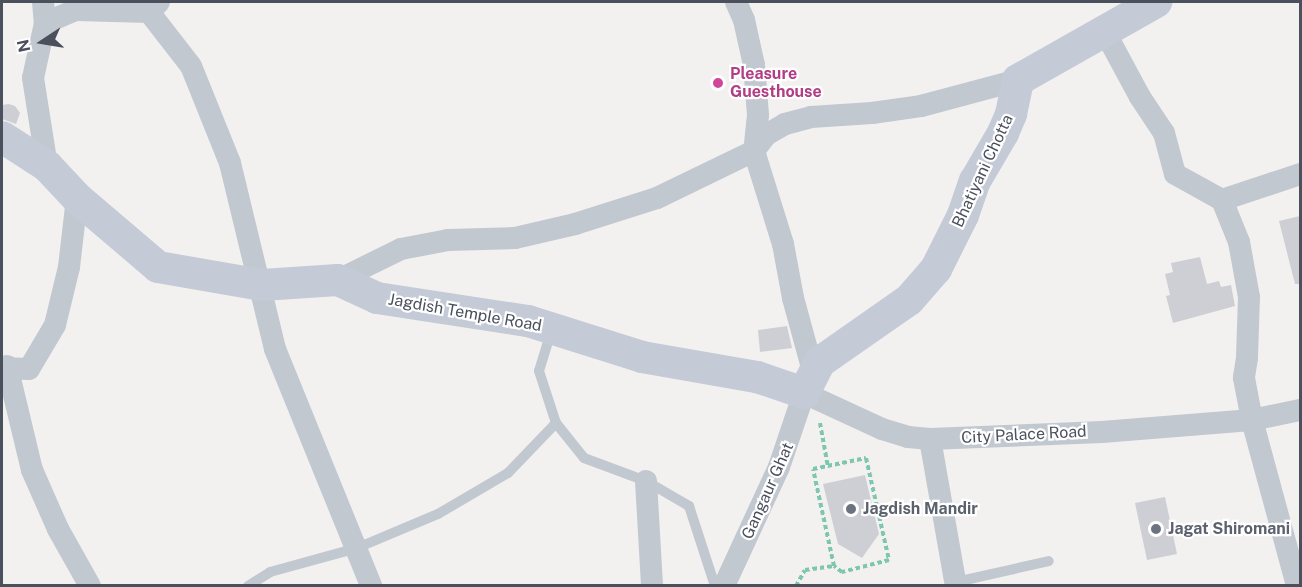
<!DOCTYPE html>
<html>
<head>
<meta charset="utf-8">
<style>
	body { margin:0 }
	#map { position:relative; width:1302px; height:587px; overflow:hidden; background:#f2f1f0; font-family:"Public Sans",sans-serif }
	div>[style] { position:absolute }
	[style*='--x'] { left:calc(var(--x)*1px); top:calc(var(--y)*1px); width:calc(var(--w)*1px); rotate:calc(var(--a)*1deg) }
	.building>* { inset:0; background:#cecfd4 }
	.path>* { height:4px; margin-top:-2px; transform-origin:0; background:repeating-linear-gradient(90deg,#7ec6af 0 4.5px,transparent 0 7.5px) }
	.lane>* { height:10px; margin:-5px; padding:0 5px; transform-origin:5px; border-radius:5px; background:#c2c8d0 }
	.street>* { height:22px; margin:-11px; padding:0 11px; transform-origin:11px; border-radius:11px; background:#c2c8d0 }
	.secondary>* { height:32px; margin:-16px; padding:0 16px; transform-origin:16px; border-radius:16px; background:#c5cad7 }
	.dots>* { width:16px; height:16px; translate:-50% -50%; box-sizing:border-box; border:3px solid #fff; border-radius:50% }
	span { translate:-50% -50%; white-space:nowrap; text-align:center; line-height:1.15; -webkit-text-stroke:4.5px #fff; paint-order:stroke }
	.hotel-label { font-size:16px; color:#b23c85; font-weight:700 }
	.left { translate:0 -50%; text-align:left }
	.street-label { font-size:16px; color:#4a505c }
	.worship-label { font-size:16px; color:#5b616d; font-weight:700 }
	.frame { position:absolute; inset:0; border:3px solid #4a505c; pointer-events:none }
	.north { position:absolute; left:12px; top:12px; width:60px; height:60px; -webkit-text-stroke:4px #fff; paint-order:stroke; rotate:258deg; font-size:16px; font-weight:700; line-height:24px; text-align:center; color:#4a505c }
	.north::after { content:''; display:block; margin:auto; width:21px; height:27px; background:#4a505c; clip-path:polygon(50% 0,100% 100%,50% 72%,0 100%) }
</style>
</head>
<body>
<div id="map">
	<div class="building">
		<i style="clip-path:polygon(9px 104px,15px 106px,20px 113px,16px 124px,2px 119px,2px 105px)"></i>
		<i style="clip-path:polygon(1300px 216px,1300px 284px,1295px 284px,1279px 221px)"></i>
		<i style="clip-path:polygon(1200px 257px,1207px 284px,1219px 281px,1221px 287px,1231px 285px,1235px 306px,1173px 323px,1166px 296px,1170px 295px,1165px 274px,1173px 272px,1171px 263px)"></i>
		<i style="clip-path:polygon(787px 326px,792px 348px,760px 352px,758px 330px)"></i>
		<i style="clip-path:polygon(865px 475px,879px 534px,862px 558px,838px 544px,823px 484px)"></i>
		<i style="clip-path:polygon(1165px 497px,1177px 554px,1147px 560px,1135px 503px)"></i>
	</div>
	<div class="path">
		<i style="--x:820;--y:423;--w:45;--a:79.7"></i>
		<i style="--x:866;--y:458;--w:105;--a:77.3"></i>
		<i style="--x:889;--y:560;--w:49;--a:165.7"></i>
		<i style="--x:842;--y:572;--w:10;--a:-143"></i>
		<i style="--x:834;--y:566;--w:99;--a:-102.2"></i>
		<i style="--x:813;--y:469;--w:54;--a:-11.7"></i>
		<i style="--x:796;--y:586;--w:18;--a:-61"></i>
		<i style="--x:805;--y:570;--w:29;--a:-8"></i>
	</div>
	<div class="lane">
		<i style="--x:556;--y:423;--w:45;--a:51.3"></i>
		<i style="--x:584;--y:458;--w:66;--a:20.4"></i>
		<i style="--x:646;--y:481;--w:50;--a:30.2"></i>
		<i style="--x:689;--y:506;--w:84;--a:72"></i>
		<i style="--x:956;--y:582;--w:95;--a:-12.7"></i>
		<i style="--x:248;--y:586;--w:26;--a:-32"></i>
		<i style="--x:270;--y:572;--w:90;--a:-15.4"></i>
		<i style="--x:357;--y:548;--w:88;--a:-22.8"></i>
		<i style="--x:438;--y:514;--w:81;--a:-30.4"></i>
		<i style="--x:508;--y:473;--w:69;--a:-46.2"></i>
		<i style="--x:556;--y:423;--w:55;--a:-108.1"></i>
		<i style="--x:539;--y:371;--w:41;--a:-72.9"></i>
	</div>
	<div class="street">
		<i style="--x:43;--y:2;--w:21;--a:85"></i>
		<i style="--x:45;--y:23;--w:56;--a:102.3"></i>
		<i style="--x:33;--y:78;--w:89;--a:81"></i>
		<i style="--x:736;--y:2;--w:20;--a:66"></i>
		<i style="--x:744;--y:20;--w:46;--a:77.5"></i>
		<i style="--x:754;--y:65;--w:50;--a:85.4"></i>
		<i style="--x:758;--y:115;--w:36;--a:96"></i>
		<i style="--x:754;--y:151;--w:97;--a:72.7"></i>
		<i style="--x:783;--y:244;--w:55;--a:79.5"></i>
		<i style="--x:793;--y:298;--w:76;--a:74.7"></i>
		<i style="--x:149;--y:12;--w:68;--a:52.1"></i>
		<i style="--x:191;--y:66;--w:105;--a:68.1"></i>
		<i style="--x:230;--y:163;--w:191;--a:76.4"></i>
		<i style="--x:275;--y:349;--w:256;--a:67.9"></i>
		<i style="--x:45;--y:23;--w:34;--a:-23"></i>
		<i style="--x:76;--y:10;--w:73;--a:1.6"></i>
		<i style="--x:149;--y:12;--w:14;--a:-45"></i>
		<i style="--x:1105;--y:32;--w:74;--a:61.7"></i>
		<i style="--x:1140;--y:97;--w:43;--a:56.3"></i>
		<i style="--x:1164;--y:133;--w:42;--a:75"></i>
		<i style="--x:1175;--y:174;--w:54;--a:29"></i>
		<i style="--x:1222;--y:200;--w:45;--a:68"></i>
		<i style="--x:1239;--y:242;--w:56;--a:79.7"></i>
		<i style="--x:1249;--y:297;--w:61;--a:91.9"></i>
		<i style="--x:1247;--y:358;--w:20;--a:99"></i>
		<i style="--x:1244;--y:378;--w:43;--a:79.2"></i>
		<i style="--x:1252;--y:420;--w:172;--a:74.8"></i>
		<i style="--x:1222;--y:200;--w:82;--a:-18.4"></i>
		<i style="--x:338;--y:280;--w:70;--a:-26.2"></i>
		<i style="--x:401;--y:249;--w:48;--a:-10.8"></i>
		<i style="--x:448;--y:240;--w:67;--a:-1.7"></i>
		<i style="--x:515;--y:238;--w:62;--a:-13.1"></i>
		<i style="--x:575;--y:224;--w:86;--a:-17.6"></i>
		<i style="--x:657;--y:198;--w:108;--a:-25.9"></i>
		<i style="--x:754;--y:151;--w:20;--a:-53"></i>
		<i style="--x:766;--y:135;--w:22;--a:-30"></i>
		<i style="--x:785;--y:124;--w:27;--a:-15"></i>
		<i style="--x:811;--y:117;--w:61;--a:-3.8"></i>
		<i style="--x:872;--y:113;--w:49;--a:-8.1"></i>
		<i style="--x:921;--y:106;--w:100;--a:-15"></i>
		<i style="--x:7;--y:366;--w:107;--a:76.5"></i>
		<i style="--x:32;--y:470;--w:64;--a:66.2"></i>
		<i style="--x:58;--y:529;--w:65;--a:60.7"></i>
		<i style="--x:2;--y:368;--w:27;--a:2"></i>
		<i style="--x:29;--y:369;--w:51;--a:-59.4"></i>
		<i style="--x:55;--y:325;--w:60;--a:-76.4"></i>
		<i style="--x:69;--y:267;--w:69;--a:-83.4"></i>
		<i style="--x:930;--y:439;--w:149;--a:80"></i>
		<i style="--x:646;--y:481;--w:105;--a:86.7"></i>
		<i style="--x:724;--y:586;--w:131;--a:-65.2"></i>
		<i style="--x:779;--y:467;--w:78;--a:-71.3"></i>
		<i style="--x:804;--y:393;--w:86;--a:24.8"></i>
		<i style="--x:882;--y:429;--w:27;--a:17"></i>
		<i style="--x:908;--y:437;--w:22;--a:5"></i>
		<i style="--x:930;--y:439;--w:172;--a:-2.3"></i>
		<i style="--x:1102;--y:432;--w:150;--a:-4.6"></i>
		<i style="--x:1252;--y:420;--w:49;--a:-11.8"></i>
	</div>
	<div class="secondary">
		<i style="--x:2;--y:137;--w:54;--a:32.8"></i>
		<i style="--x:47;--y:166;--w:44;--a:46.8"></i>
		<i style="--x:77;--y:198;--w:106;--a:40.4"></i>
		<i style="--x:158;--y:267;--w:106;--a:9.8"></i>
		<i style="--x:262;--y:285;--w:76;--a:-3.8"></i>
		<i style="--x:338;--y:280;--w:43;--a:24.8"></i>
		<i style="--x:377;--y:298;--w:153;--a:8.7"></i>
		<i style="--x:528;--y:321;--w:120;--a:17.5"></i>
		<i style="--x:642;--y:357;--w:117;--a:9.9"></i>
		<i style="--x:757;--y:377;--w:50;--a:18.8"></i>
		<i style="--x:804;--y:393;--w:35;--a:-63"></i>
		<i style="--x:820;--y:362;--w:108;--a:-34.9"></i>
		<i style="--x:909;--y:300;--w:41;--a:-48.9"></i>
		<i style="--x:936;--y:269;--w:60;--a:-63.4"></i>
		<i style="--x:963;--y:215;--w:36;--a:-71"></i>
		<i style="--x:975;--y:181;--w:56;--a:-59.7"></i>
		<i style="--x:1003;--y:133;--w:21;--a:-67"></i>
		<i style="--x:1011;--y:114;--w:35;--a:-78"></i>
		<i style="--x:1018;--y:80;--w:159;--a:-29.5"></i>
	</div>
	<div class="dots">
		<i style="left:718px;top:83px;background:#d1479c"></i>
		<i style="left:851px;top:509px;background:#6b7280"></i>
		<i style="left:1156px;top:529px;background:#6b7280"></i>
	</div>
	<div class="hotel-label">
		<span class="left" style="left:730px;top:83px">Pleasure<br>Guesthouse</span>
	</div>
	<div class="street-label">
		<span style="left:983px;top:171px;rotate:-65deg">Bhatiyani Chotta</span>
		<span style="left:465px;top:313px;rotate:10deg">Jagdish Temple Road</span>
		<span style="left:1024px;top:435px;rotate:-3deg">City Palace Road</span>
		<span style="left:768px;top:491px;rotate:-66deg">Gangaur Ghat</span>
	</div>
	<div class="worship-label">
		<span class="left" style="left:863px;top:509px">Jagdish Mandir</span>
		<span class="left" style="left:1168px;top:529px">Jagat Shiromani</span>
	</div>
	<div class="frame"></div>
	<div class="north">N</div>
</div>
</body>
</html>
